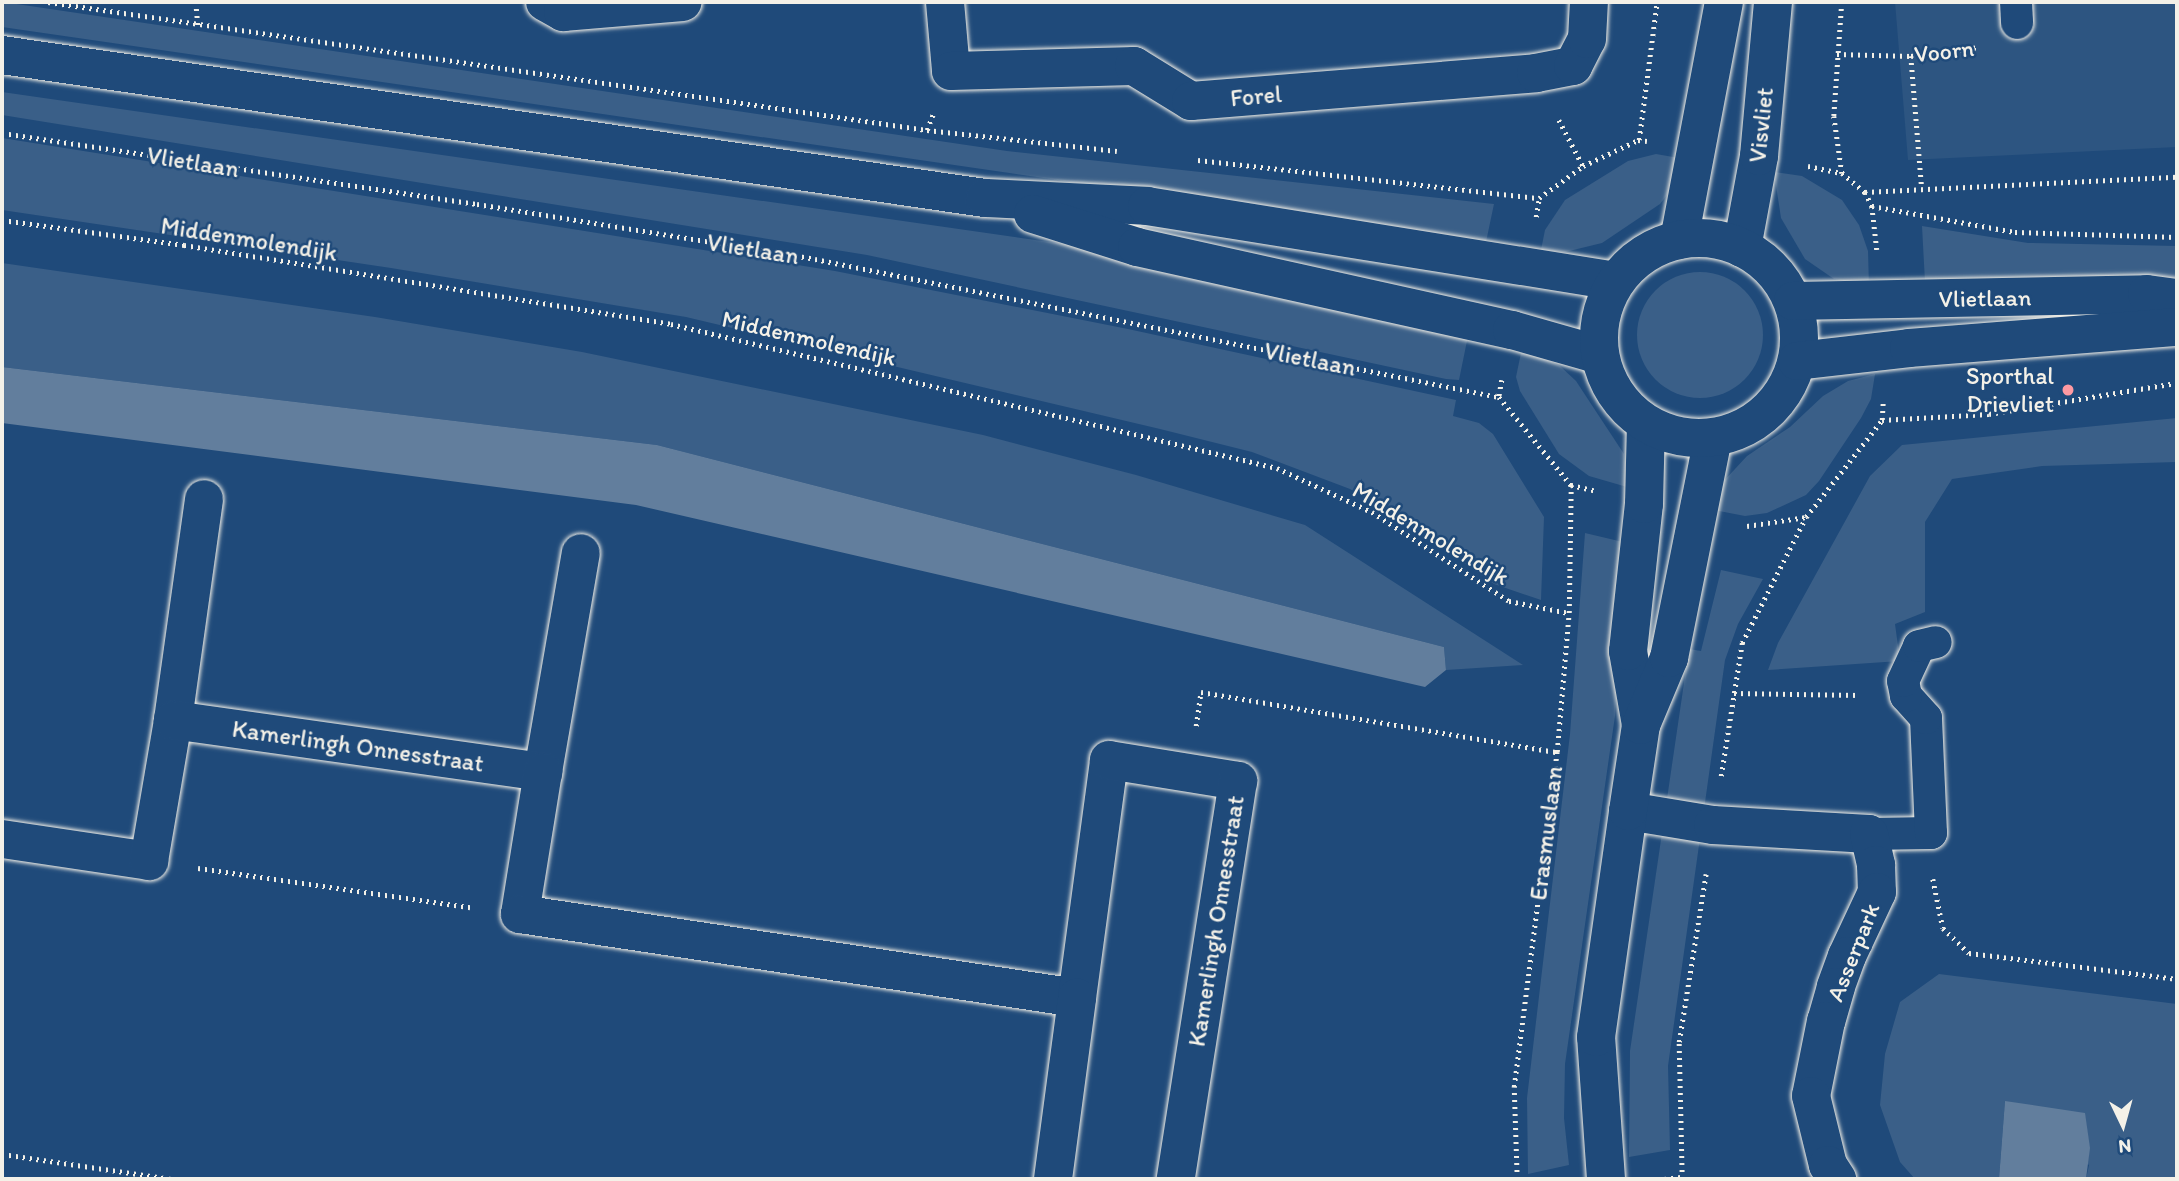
<!DOCTYPE html>
<html>
<head>
<meta charset="utf-8">
<style>
	body { margin:0 }
	#map { position:relative; width:2179px; height:1181px; overflow:hidden; background:#1f4a7a; font-family:Itim,sans-serif }
	div>[style] { position:absolute }
	[style*='--x'] { left:calc(var(--x)*1px); top:calc(var(--y)*1px); width:calc(var(--w)*1px); rotate:calc(var(--a)*1deg) }
	.built>* { inset:0; background:#2d5581 }
	.green>* { inset:0; background:#3a5f88 }
	.round { border-radius:50% }
	.water>* { inset:0; background:#627e9d }
	.path>* { height:4.5px; margin-top:-2.25px; transform-origin:0; background:repeating-linear-gradient(90deg,#f4f1e8 0 2px,transparent 0 7px) }
	.roads { filter:drop-shadow(0 0 2px #f4f1e8) drop-shadow(0 0 2px #f4f1e8) }
	.service>* { height:32px; margin:-16px; padding:0 16px; transform-origin:16px; border-radius:16px; background:#1f4a7a }
	.minor>* { height:38px; margin:-19px; padding:0 19px; transform-origin:19px; border-radius:19px; background:#1f4a7a }
	.tertiary>* { height:38px; margin:-19px; padding:0 19px; transform-origin:19px; border-radius:19px; background:#1f4a7a }
	.tertiary>.ring { margin:-19px; padding:0; box-sizing:content-box; background:none; border:38px solid #1f4a7a; border-radius:50% }
	.dots>* { width:19px; height:19px; translate:-50% -50%; box-sizing:border-box; border:4px solid #1f4a7a; border-radius:50% }
	span { translate:-50% -50%; white-space:nowrap; text-align:center; line-height:1.15; -webkit-text-stroke:5px #1f4a7a; paint-order:stroke }
	.street-label { font-size:24px; color:#f4f1e8 }
	.poi-label { font-size:24px; color:#f4f1e8 }
	.right { translate:-100% -50%; text-align:right }
	.frame { position:absolute; inset:0; border:4px solid #f4f1e8; pointer-events:none }
	.north { position:absolute; left:2088px; top:1090px; width:70px; height:70px; -webkit-text-stroke:5px #1f4a7a; paint-order:stroke; rotate:175deg; font-size:19px; font-weight:700; line-height:28px; text-align:center; color:#f4f1e8 }
	.north::after { content:''; display:block; margin:auto; width:24px; height:32px; background:#f4f1e8; clip-path:polygon(50% 0,100% 100%,50% 72%,0 100%) }
</style>
</head>
<body>
<div id="map">
	<div class="built">
		<i style="clip-path:polygon(1895px 2px,2177px 2px,2177px 147px,1908px 160px)"></i>
	</div>
	<div class="green">
		<i style="clip-path:polygon(3px 2px,1007px 151px,1494px 204px,1486px 242px,2px 27px)"></i>
		<i style="clip-path:polygon(2px 92px,1126px 253px,1468px 336px,1459px 380px,1446px 379px,867px 255px,2px 115px)"></i>
		<i style="clip-path:polygon(2px 138px,835px 271px,1128px 329px,1456px 400px,1453px 416px,1479px 423px,1493px 434px,1544px 517px,1541px 600px,1494px 584px,1397px 516px,1350px 489px,1252px 452px,1160px 429px,686px 317px,391px 268px,2px 210px)"></i>
		<i style="clip-path:polygon(1656px 154px,1679px 158px,1670px 191px,1660px 204px,1602px 243px,1565px 252px,1541px 250px,1545px 230px,1565px 200px,1628px 161px)"></i>
		<i style="clip-path:polygon(1774px 172px,1802px 176px,1842px 200px,1859px 225px,1868px 251px,1869px 286px,1834px 279px,1805px 259px,1781px 218px)"></i>
		<i style="clip-path:polygon(1922px 226px,2028px 243px,2177px 246px,2177px 280px,1925px 282px)"></i>
		<i style="clip-path:polygon(2px 263px,375px 317px,582px 352px,983px 435px,1136px 475px,1305px 525px,1523px 665px,1446px 670px,1444px 647px,657px 445px,2px 367px)"></i>
		<i class="round" style="left:1637px;top:272px;width:126px;height:126px"></i>
		<i style="clip-path:polygon(1522px 348px,1560px 366px,1576px 381px,1624px 454px,1627px 487px,1589px 476px,1559px 454px,1520px 391px,1516px 377px)"></i>
		<i style="clip-path:polygon(1875px 374px,1871px 399px,1861px 418px,1819px 481px,1806px 495px,1767px 513px,1745px 516px,1714px 510px,1722px 483px,1747px 456px,1790px 427px,1823px 396px,1848px 381px)"></i>
		<i style="clip-path:polygon(2177px 418px,2177px 462px,2042px 466px,1952px 479px,1925px 522px,1925px 612px,1895px 624px,1900px 661px,1768px 670px,1778px 643px,1870px 476px,1902px 445px)"></i>
		<i style="clip-path:polygon(1585px 533px,1623px 542px,1615px 716px,1565px 1064px,1564px 1118px,1569px 1165px,1528px 1174px,1527px 1098px,1570px 734px)"></i>
		<i style="clip-path:polygon(1721px 570px,1763px 579px,1738px 624px,1725px 660px,1668px 1066px,1670px 1150px,1629px 1157px,1630px 1051px,1689px 649px,1701px 651px)"></i>
		<i style="clip-path:polygon(1939px 974px,2177px 1004px,2177px 1179px,2086px 1179px,2089px 1165px,2005px 1101px,1999px 1179px,1915px 1179px,1900px 1162px,1880px 1105px,1885px 1054px,1900px 1002px)"></i>
	</div>
	<div class="water">
		<i style="clip-path:polygon(2px 367px,657px 445px,1444px 647px,1446px 670px,1425px 687px,636px 505px,2px 423px)"></i>
		<i style="clip-path:polygon(2005px 1101px,2085px 1113px,2090px 1148px,2086px 1179px,1999px 1179px)"></i>
	</div>
	<div class="path">
		<i style="--x:48;--y:2;--w:888;--a:8.29"></i>
		<i style="--x:927;--y:130;--w:191;--a:6.3"></i>
		<i style="--x:196;--y:2;--w:23;--a:85"></i>
		<i style="--x:1842;--y:2;--w:114;--a:94"></i>
		<i style="--x:1834;--y:116;--w:58;--a:82"></i>
		<i style="--x:1837;--y:54;--w:74;--a:1.5"></i>
		<i style="--x:1911;--y:56;--w:69;--a:-7.5"></i>
		<i style="--x:1911;--y:56;--w:133;--a:85.3"></i>
		<i style="--x:1559;--y:120;--w:52;--a:62.4"></i>
		<i style="--x:927;--y:130;--w:17;--a:-69"></i>
		<i style="--x:2;--y:133;--w:480;--a:8.5"></i>
		<i style="--x:477;--y:204;--w:342;--a:9.2"></i>
		<i style="--x:815;--y:259;--w:698;--a:11.41"></i>
		<i style="--x:1639;--y:140;--w:139;--a:-82.6"></i>
		<i style="--x:1198;--y:160;--w:343;--a:6.4"></i>
		<i style="--x:1539;--y:198;--w:54;--a:-36"></i>
		<i style="--x:1583;--y:166;--w:61;--a:-25.3"></i>
		<i style="--x:1638;--y:140;--w:9;--a:6"></i>
		<i style="--x:1808;--y:166;--w:35;--a:12"></i>
		<i style="--x:1842;--y:173;--w:30;--a:40"></i>
		<i style="--x:1865;--y:192;--w:16;--a:63"></i>
		<i style="--x:1872;--y:206;--w:44;--a:83.5"></i>
		<i style="--x:1865;--y:192;--w:312;--a:-2.8"></i>
		<i style="--x:1872;--y:206;--w:145;--a:10.3"></i>
		<i style="--x:2015;--y:232;--w:162;--a:1.8"></i>
		<i style="--x:1536;--y:217;--w:19;--a:-81"></i>
		<i style="--x:2;--y:220;--w:184;--a:7.8"></i>
		<i style="--x:184;--y:245;--w:493;--a:9.2"></i>
		<i style="--x:671;--y:324;--w:623;--a:13.37"></i>
		<i style="--x:1277;--y:468;--w:105;--a:24.9"></i>
		<i style="--x:1372;--y:512;--w:163;--a:33"></i>
		<i style="--x:1509;--y:601;--w:61;--a:11.3"></i>
		<i style="--x:1502;--y:380;--w:17;--a:100"></i>
		<i style="--x:1499;--y:397;--w:114;--a:50.7"></i>
		<i style="--x:1571;--y:485;--w:26;--a:13"></i>
		<i style="--x:1882;--y:420;--w:107;--a:-3.2"></i>
		<i style="--x:1989;--y:414;--w:191;--a:-9.4"></i>
		<i style="--x:1747;--y:526;--w:60;--a:-8.7"></i>
		<i style="--x:1806;--y:517;--w:123;--a:-51.9"></i>
		<i style="--x:1882;--y:420;--w:18;--a:-87"></i>
		<i style="--x:1734;--y:693;--w:126;--a:0.9"></i>
		<i style="--x:1196;--y:726;--w:34;--a:-82"></i>
		<i style="--x:1201;--y:692;--w:361;--a:9.6"></i>
		<i style="--x:1721;--y:776;--w:135;--a:-81"></i>
		<i style="--x:1742;--y:643;--w:141;--a:-63.1"></i>
		<i style="--x:198;--y:868;--w:275;--a:8.2"></i>
		<i style="--x:1933;--y:879;--w:50;--a:78.5"></i>
		<i style="--x:1943;--y:928;--w:36;--a:44"></i>
		<i style="--x:1969;--y:953;--w:210;--a:7.1"></i>
		<i style="--x:2;--y:1154;--w:171;--a:8.4"></i>
		<i style="--x:1517;--y:1179;--w:92;--a:-91.9"></i>
		<i style="--x:1514;--y:1087;--w:338;--a:-82.7"></i>
		<i style="--x:1557;--y:752;--w:140;--a:-85.1"></i>
		<i style="--x:1569;--y:613;--w:128;--a:-89.1"></i>
		<i style="--x:1664;--y:1179;--w:17;--a:-7"></i>
		<i style="--x:1682;--y:1179;--w:137;--a:-91.3"></i>
		<i style="--x:1679;--y:1042;--w:170;--a:-80.9"></i>
	</div>
	<div class="roads">
		<div class="service">
			<i style="--x:2016;--y:2;--w:21;--a:87"></i>
			<i style="--x:1869;--y:834;--w:62;--a:-0.9"></i>
			<i style="--x:1931;--y:833;--w:115;--a:-92.5"></i>
			<i style="--x:1926;--y:718;--w:30;--a:-132"></i>
			<i style="--x:1906;--y:696;--w:15;--a:-101"></i>
			<i style="--x:1903;--y:681;--w:38;--a:-65"></i>
			<i style="--x:1919;--y:646;--w:17;--a:-13"></i>
		</div>
		<div class="minor">
			<i style="--x:545;--y:2;--w:21;--a:29"></i>
			<i style="--x:563;--y:12;--w:120;--a:-4.8"></i>
			<i style="--x:945;--y:2;--w:69;--a:85"></i>
			<i style="--x:951;--y:71;--w:183;--a:-1.6"></i>
			<i style="--x:1134;--y:66;--w:67;--a:31.6"></i>
			<i style="--x:1191;--y:101;--w:346;--a:-4.6"></i>
			<i style="--x:1536;--y:73;--w:38;--a:-11"></i>
			<i style="--x:1573;--y:66;--w:30;--a:-63"></i>
			<i style="--x:1587;--y:39;--w:37;--a:-87"></i>
			<i style="--x:1679;--y:240;--w:242;--a:-79.3"></i>
			<i style="--x:1742;--y:248;--w:94;--a:-79.5"></i>
			<i style="--x:1759;--y:156;--w:155;--a:-84.8"></i>
			<i style="--x:173;--y:720;--w:223;--a:-82"></i>
			<i style="--x:1641;--y:725;--w:75;--a:-100"></i>
			<i style="--x:1628;--y:651;--w:148;--a:-83.8"></i>
			<i style="--x:1644;--y:504;--w:80;--a:-88.6"></i>
			<i style="--x:543;--y:772;--w:222;--a:-80.2"></i>
			<i style="--x:1628;--y:811;--w:86;--a:9.4"></i>
			<i style="--x:1713;--y:825;--w:156;--a:3.3"></i>
			<i style="--x:1869;--y:834;--w:32;--a:77"></i>
			<i style="--x:1876;--y:865;--w:27;--a:88"></i>
			<i style="--x:1877;--y:892;--w:71;--a:115.1"></i>
			<i style="--x:1847;--y:956;--w:33;--a:110"></i>
			<i style="--x:1836;--y:987;--w:35;--a:106"></i>
			<i style="--x:1826;--y:1021;--w:76;--a:101.3"></i>
			<i style="--x:1811;--y:1096;--w:71;--a:76.2"></i>
			<i style="--x:1828;--y:1165;--w:17;--a:57"></i>
			<i style="--x:2;--y:839;--w:149;--a:8.5"></i>
			<i style="--x:149;--y:861;--w:143;--a:-80.3"></i>
			<i style="--x:173;--y:720;--w:374;--a:8"></i>
			<i style="--x:543;--y:772;--w:144;--a:99.2"></i>
			<i style="--x:520;--y:914;--w:563;--a:8.58"></i>
			<i style="--x:1077;--y:998;--w:240;--a:-82.3"></i>
			<i style="--x:1109;--y:760;--w:131;--a:9.2"></i>
			<i style="--x:1238;--y:781;--w:403;--a:98.9"></i>
			<i style="--x:1053;--y:1179;--w:183;--a:-82.4"></i>
			<i style="--x:1606;--y:1179;--w:142;--a:-94"></i>
			<i style="--x:1596;--y:1037;--w:228;--a:-81.9"></i>
			<i style="--x:1628;--y:811;--w:87;--a:-81.4"></i>
			<i style="--x:1641;--y:725;--w:73;--a:-67.3"></i>
			<i style="--x:1669;--y:658;--w:224;--a:-78.7"></i>
		</div>
		<div class="tertiary">
			<i style="--x:2;--y:55;--w:993;--a:8.28"></i>
			<i style="--x:985;--y:198;--w:162;--a:2.8"></i>
			<i style="--x:1147;--y:206;--w:475;--a:9.1"></i>
			<i style="--x:1033;--y:214;--w:109;--a:17.6"></i>
			<i style="--x:1137;--y:247;--w:384;--a:12.5"></i>
			<i style="--x:1512;--y:330;--w:91;--a:15.9"></i>
			<i class="ring" style="left:1599px;top:238px;width:162px;height:162px"></i>
			<i style="--x:1793;--y:301;--w:354;--a:-1.1"></i>
			<i style="--x:2147;--y:294;--w:30;--a:8"></i>
			<i style="--x:1797;--y:361;--w:113;--a:-6.6"></i>
			<i style="--x:1909;--y:348;--w:269;--a:-4.5"></i>
		</div>
	</div>
	<div class="dots">
		<i style="left:2068px;top:390px;background:#ff9aa2"></i>
	</div>
	<div class="street-label">
		<span style="left:1944px;top:51px;rotate:-6deg">Voorn</span>
		<span style="left:1256px;top:96px;rotate:-5deg">Forel</span>
		<span style="left:1761px;top:125px;rotate:-84deg">Visvliet</span>
		<span style="left:193px;top:162px;rotate:9deg">Vlietlaan</span>
		<span style="left:249px;top:239px;rotate:9deg">Middenmolendijk</span>
		<span style="left:753px;top:249px;rotate:9deg">Vlietlaan</span>
		<span style="left:1985px;top:298px;rotate:-1deg">Vlietlaan</span>
		<span style="left:809px;top:338px;rotate:13deg">Middenmolendijk</span>
		<span style="left:1310px;top:359px;rotate:11deg">Vlietlaan</span>
		<span style="left:1431px;top:533px;rotate:31deg">Middenmolendijk</span>
		<span style="left:358px;top:746px;rotate:8deg">Kamerlingh Onnesstraat</span>
		<span style="left:1546px;top:833px;rotate:-83deg">Erasmuslaan</span>
		<span style="left:1216px;top:921px;rotate:-81deg">Kamerlingh Onnesstraat</span>
		<span style="left:1853px;top:952px;rotate:-68deg">Asserpark</span>
	</div>
	<div class="poi-label">
		<span class="right" style="left:2054px;top:390px">Sporthal<br>Drievliet</span>
	</div>
	<div class="frame"></div>
	<div class="north">N</div>
</div>
</body>
</html>
